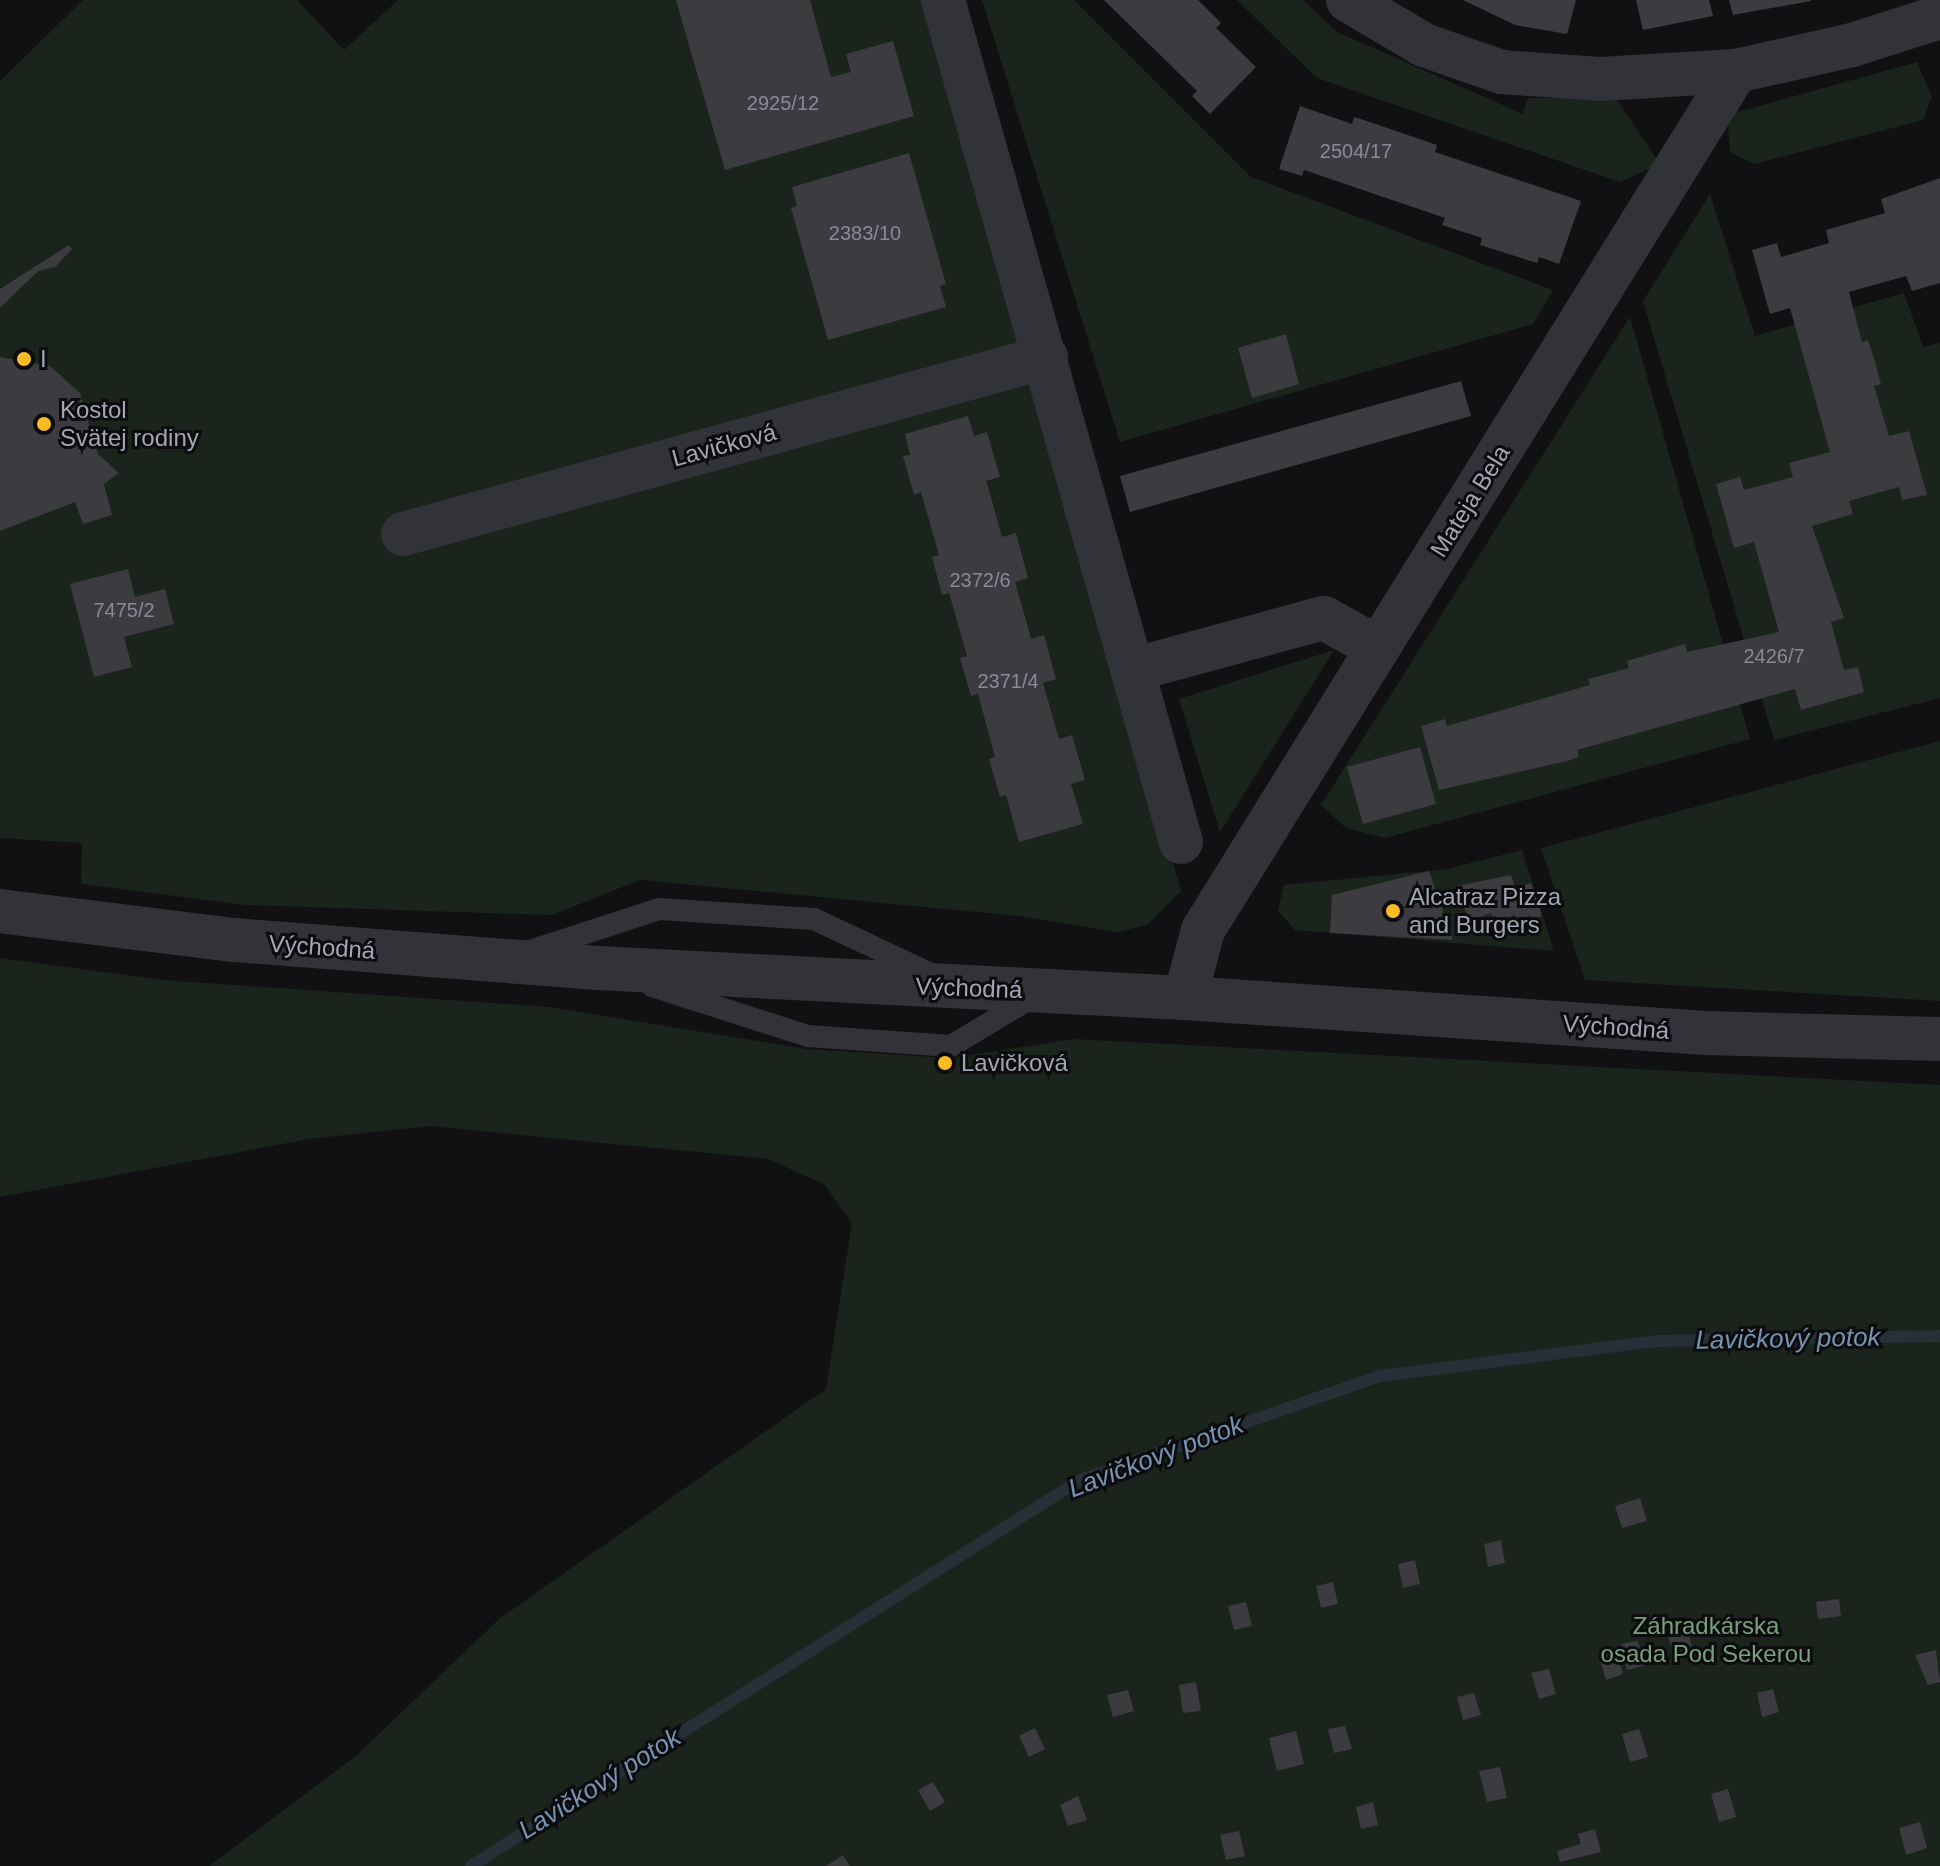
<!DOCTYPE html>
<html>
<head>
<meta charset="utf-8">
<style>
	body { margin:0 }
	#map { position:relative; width:1940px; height:1866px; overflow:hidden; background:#111113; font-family:Arial,sans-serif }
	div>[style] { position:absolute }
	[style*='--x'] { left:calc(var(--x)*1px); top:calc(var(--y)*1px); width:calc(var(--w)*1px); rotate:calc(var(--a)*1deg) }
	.green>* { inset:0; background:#1b231d }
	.stream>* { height:12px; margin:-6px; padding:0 6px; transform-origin:6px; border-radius:6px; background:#272f37 }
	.building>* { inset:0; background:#3b3b40 }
	.lane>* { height:22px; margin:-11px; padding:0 11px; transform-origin:11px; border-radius:11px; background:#323338 }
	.street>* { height:44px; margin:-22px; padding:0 22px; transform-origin:22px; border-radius:22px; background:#323338 }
	.dots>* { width:22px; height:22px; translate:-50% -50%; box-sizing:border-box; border:4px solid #0c0c0e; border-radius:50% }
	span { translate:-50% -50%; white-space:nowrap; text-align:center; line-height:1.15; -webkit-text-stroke:6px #0c0c0e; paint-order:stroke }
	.number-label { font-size:20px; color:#888b97 }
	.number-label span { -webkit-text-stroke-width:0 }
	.poi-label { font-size:24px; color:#a2a6b4 }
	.left { translate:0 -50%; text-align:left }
	.street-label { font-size:24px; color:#a2a6b4 }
	.park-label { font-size:24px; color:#78a07c }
	.water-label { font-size:26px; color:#7693b2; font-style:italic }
</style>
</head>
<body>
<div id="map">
	<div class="green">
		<i style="clip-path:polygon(83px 0,297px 0,344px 50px,398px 0,928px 0,1181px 891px,1147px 925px,1117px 932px,1019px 916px,640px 880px,552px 915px,245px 905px,81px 884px,82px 843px,0 838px,0 81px)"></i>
		<i style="clip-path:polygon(982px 0,1074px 0,1251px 177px,1553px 290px,1533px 324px,1120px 442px)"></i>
		<i style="clip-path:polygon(1237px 0,1303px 0,1337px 32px,1523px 114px,1528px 98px,1616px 98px,1660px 164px,1620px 182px,1317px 78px)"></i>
		<i style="clip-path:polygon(1917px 62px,1932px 97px,1923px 120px,1754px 164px,1730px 152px,1727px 115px)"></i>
		<i style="clip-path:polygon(1710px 194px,1755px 336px,1904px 293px,1923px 347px,1940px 343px,1940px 698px,1774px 740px,1643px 301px)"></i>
		<i style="clip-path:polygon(1630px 317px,1750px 739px,1385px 838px,1346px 828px,1321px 805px)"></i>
		<i style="clip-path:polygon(1334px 650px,1220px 832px,1179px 699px)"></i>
		<i style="clip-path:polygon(1940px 741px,1940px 1001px,1585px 980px,1541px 848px)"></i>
		<i style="clip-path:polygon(1522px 850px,1554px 951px,1295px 930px,1278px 911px,1284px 885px,1447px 869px)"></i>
		<i style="clip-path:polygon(0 958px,163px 980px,550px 1007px,807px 1049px,916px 1056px,952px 1058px,1073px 1039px,1940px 1085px,1940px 1866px,209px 1866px,357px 1755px,499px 1619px,826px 1389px,852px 1223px,824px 1184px,768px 1159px,429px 1126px,309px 1139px,0 1197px)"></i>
	</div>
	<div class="stream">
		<i style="--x:471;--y:1866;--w:721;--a:-32.37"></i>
		<i style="--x:1080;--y:1480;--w:318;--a:-19.1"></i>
		<i style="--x:1380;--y:1376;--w:280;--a:-7.2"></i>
		<i style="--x:1658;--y:1341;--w:282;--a:-1"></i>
	</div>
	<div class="building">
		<i style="clip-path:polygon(676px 0,810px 0,831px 77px,851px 72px,846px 54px,893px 41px,914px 116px,725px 170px)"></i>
		<i style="clip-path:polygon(1104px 0,1198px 0,1221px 23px,1216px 28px,1256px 67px,1210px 114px,1192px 96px,1197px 91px)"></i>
		<i style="clip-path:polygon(1463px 0,1576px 0,1567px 34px,1515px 25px)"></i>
		<i style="clip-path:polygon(1636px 0,1709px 0,1713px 16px,1643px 30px)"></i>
		<i style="clip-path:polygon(1729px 0,1811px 0,1811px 1px,1733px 15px)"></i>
		<i style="clip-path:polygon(1300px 106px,1352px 124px,1354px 117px,1364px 120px,1437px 145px,1435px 152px,1581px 201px,1559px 264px,1539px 257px,1537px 263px,1480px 245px,1482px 238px,1442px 225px,1445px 218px,1304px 170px,1302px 176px,1279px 169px)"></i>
		<i style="clip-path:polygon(909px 153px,946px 284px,940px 286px,946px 307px,828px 340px,791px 208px,797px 206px,792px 187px)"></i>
		<i style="clip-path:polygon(1940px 178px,1940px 283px,1912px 291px,1906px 276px,1849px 292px,1862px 342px,1868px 340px,1875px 362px,1881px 384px,1874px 386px,1889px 436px,1909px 431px,1927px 495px,1902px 500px,1899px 487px,1849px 501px,1853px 514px,1812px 526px,1844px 618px,1831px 622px,1844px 670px,1858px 667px,1864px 692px,1801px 710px,1795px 689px,1577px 750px,1579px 757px,1567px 761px,1439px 790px,1421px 726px,1445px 719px,1447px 726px,1590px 685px,1588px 679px,1629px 668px,1627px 661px,1685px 644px,1687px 652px,1779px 632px,1754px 542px,1734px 548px,1716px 484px,1740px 477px,1744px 490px,1793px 477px,1789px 463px,1830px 452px,1790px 308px,1770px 314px,1752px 250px,1777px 243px,1781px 257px,1829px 243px,1826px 230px,1885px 213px,1881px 199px)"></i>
		<i style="clip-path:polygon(69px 245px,72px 249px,55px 267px,38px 271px,0 308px,0 289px)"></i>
		<i style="clip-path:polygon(1286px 334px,1299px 384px,1252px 398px,1238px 348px)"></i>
		<i style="clip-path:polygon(0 357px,50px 366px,80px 393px,98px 454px,119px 473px,104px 484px,112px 515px,83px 524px,75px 502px,0 531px)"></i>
		<i style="clip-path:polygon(1461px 381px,1471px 416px,1130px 512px,1120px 476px)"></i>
		<i style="clip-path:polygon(968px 416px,974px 436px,987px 432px,1000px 477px,986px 481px,989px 490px,1002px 537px,1016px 533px,1028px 578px,1015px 582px,1026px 620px,1031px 639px,1044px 635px,1056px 679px,1043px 683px,1059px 739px,1072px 735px,1085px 780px,1071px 784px,1083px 824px,1019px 842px,1006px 795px,1000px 797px,989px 759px,995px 757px,978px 694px,971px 696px,960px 658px,967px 656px,949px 593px,942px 595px,932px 557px,939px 555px,921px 492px,914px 495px,903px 456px,910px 455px,905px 434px)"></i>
		<i style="clip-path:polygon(128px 569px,135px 597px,165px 589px,174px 624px,124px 637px,132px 667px,94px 677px,70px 584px)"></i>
		<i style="clip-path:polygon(1420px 747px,1436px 804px,1363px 824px,1347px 767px)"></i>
		<i style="clip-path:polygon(1429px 871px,1453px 940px,1330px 933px,1332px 895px)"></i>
		<i style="clip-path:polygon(1511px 875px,1515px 888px,1531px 883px,1542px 916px,1518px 924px,1515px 915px,1494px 923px,1491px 913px,1469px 921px,1457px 886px)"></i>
		<i style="clip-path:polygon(1640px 1498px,1647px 1521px,1622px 1528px,1615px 1506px)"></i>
		<i style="clip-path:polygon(1501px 1540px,1505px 1563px,1488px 1567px,1484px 1544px)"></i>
		<i style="clip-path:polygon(1415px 1560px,1420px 1584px,1403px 1588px,1398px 1564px)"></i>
		<i style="clip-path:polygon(1333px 1582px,1338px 1604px,1321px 1608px,1316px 1586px)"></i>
		<i style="clip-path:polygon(1839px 1599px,1841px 1616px,1818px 1619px,1816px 1602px)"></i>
		<i style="clip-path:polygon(1246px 1602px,1252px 1626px,1234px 1630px,1228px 1606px)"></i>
		<i style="clip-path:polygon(1685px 1624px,1695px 1655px,1676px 1661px,1666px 1631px)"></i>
		<i style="clip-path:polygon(1637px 1641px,1647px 1665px,1627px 1670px,1621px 1644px)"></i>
		<i style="clip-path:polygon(1616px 1649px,1623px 1674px,1606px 1680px,1598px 1654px)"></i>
		<i style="clip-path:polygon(1936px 1650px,1940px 1682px,1928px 1685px,1915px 1655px)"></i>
		<i style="clip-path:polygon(1549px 1669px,1556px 1694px,1539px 1699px,1531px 1673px)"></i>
		<i style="clip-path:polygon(1196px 1682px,1201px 1711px,1183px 1713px,1179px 1685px)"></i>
		<i style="clip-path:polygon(1773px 1689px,1779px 1712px,1762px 1717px,1757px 1693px)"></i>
		<i style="clip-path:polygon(1128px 1690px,1134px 1711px,1113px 1717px,1107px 1695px)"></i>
		<i style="clip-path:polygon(1474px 1693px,1481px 1715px,1463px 1720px,1457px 1697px)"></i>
		<i style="clip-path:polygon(1345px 1726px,1352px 1749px,1334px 1753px,1328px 1729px)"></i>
		<i style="clip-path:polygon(1035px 1728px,1045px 1749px,1029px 1757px,1019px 1736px)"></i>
		<i style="clip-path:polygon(1639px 1729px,1648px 1757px,1630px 1762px,1622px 1734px)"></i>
		<i style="clip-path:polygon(1296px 1731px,1304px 1764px,1277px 1771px,1269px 1738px)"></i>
		<i style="clip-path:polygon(1500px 1767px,1507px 1798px,1487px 1802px,1479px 1771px)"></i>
		<i style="clip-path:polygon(933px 1782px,945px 1802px,930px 1811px,918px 1790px)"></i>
		<i style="clip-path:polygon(1728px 1789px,1736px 1817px,1719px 1822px,1711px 1794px)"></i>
		<i style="clip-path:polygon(1078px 1796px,1087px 1820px,1068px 1826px,1060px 1805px)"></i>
		<i style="clip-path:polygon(1373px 1802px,1378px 1825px,1361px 1829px,1356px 1807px)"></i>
		<i style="clip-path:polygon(1920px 1822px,1927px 1848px,1906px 1855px,1899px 1828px)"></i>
		<i style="clip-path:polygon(1595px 1829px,1601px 1852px,1560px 1862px,1557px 1851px,1581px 1844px,1578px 1834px)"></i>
		<i style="clip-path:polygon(1239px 1831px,1245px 1856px,1226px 1860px,1220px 1835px)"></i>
		<i style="clip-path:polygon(843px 1855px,850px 1866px,826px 1866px)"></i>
	</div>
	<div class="lane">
		<i style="--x:527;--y:952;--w:139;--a:-18"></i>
		<i style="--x:659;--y:909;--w:155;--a:3.7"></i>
		<i style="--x:814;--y:919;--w:132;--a:25.2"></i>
		<i style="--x:652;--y:986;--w:164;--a:17.8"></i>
		<i style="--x:808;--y:1036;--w:143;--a:4"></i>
		<i style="--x:951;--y:1046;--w:99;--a:-31"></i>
	</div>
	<div class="street">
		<i style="--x:943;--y:0;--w:875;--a:74.22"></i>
		<i style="--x:1348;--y:0;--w:88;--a:30.6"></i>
		<i style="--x:1424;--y:45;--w:82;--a:19.3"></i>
		<i style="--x:1501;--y:72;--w:99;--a:4"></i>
		<i style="--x:1600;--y:79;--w:136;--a:-3.4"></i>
		<i style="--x:1736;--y:71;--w:119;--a:-12.6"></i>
		<i style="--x:1852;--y:45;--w:92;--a:-17.7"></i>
		<i style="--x:403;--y:534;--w:667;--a:-15.39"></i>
		<i style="--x:1132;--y:670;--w:199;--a:-15.2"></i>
		<i style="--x:1324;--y:618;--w:62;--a:29.1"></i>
		<i style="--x:0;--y:911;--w:236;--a:7.1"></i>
		<i style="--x:234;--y:940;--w:365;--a:4.4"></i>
		<i style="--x:598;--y:968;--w:588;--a:2.93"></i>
		<i style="--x:1185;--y:998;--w:522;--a:3.84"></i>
		<i style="--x:1706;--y:1033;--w:234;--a:1.5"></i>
		<i style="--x:1185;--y:998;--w:70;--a:-75.2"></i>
		<i style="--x:1203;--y:930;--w:1011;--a:-58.18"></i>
	</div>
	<div class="dots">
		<i style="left:24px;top:359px;background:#fabc22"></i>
		<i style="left:44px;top:424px;background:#fabc22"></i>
		<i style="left:1393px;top:911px;background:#fabc22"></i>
		<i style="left:945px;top:1063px;background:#fabc22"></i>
	</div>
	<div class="number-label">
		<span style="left:783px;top:103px">2925/12</span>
		<span style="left:1356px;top:151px">2504/17</span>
		<span style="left:865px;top:233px">2383/10</span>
		<span style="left:980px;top:580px">2372/6</span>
		<span style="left:124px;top:610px">7475/2</span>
		<span style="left:1774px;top:656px">2426/7</span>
		<span style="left:1008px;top:681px">2371/4</span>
	</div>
	<div class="poi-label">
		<span class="left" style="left:40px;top:359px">I</span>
		<span class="left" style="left:60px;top:424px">Kostol<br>Svätej rodiny</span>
		<span class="left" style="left:1409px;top:911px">Alcatraz Pizza<br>and Burgers</span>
		<span class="left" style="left:961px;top:1063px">Lavičková</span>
	</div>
	<div class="street-label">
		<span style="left:724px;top:445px;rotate:-15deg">Lavičková</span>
		<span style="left:1470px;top:501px;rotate:-58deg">Mateja Bela</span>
		<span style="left:322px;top:947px;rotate:4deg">Východná</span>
		<span style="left:969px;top:988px;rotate:2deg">Východná</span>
		<span style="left:1616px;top:1027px;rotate:4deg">Východná</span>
	</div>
	<div class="park-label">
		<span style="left:1706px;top:1640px">Záhradkárska<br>osada Pod Sekerou</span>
	</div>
	<div class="water-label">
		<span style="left:1788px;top:1339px;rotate:-1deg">Lavičkový potok</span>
		<span style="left:1156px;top:1457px;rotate:-21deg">Lavičkový potok</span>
		<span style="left:600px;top:1784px;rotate:-32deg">Lavičkový potok</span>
	</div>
</div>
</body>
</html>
